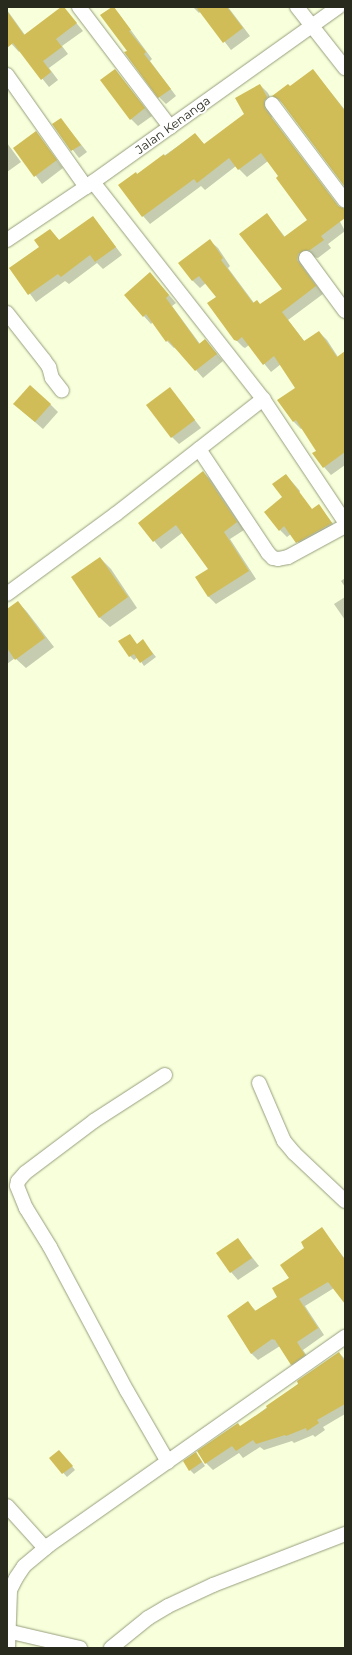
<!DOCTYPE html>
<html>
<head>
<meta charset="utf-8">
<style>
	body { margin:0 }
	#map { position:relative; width:352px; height:1655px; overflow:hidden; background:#f7ffdb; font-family:Montserrat,sans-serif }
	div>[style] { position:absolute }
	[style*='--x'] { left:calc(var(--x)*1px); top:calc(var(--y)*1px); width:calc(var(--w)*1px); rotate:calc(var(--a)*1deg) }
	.shadow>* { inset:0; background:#0003 }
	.building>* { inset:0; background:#d1bd57 }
	.roads { filter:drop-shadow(0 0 1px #979e7d) drop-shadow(0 0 1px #979e7d) }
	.street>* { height:14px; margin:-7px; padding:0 7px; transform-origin:7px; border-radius:7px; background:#fff }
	span { translate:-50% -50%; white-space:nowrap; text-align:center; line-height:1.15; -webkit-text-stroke:4px #fff; paint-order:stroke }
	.street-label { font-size:12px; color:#272a1d }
	.frame { position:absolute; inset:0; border:8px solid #272a1d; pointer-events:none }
</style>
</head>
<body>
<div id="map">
	<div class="shadow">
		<i style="clip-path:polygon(63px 7px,83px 31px,62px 46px,68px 54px,49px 68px,58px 80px,49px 87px,20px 51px,19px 52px,7px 39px,7px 10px,25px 35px)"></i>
		<i style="clip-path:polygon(113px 7px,119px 14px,152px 59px,150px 61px,176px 96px,166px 104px,159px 97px,128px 51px)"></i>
		<i style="clip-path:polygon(193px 7px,228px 7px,250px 36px,231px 50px,201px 11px,199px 13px)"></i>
		<i style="clip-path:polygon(115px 70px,152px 116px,138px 126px,131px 119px)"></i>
		<i style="clip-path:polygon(313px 70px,345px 110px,345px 185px,284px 104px,273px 96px,290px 87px)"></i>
		<i style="clip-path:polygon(260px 85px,268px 93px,274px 105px,271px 109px,272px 118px,344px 213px,338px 218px,345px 231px,328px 244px,331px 248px,318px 258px,313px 257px,306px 262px,304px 268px,323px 294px,288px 320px,305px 342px,319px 332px,327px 340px,338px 357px,345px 352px,345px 465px,331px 475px,324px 467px,317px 451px,303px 428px,301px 429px,294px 422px,279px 400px,297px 388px,281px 364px,271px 372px,249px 345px,245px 348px,243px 347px,235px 339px,217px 297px,206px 283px,200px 288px,192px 280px,210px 241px,218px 248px,230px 266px,228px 268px,254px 303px,261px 305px,283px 289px,267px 214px,285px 237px,308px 220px,279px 176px,268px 161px,247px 177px,236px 166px,205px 190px,201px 186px,150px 224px,143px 216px,137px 175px,195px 134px,205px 145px,245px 115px)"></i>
		<i style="clip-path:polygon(61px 119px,87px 152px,79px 158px,53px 124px)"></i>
		<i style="clip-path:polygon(36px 133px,63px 168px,42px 184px,15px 148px)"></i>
		<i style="clip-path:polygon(7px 143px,21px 162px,7px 172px)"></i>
		<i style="clip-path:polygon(93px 217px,122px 255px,103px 269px,97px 263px,69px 284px,65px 281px,36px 302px,11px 268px,40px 247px,50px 230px,60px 241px)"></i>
		<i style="clip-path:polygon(157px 281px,176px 303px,172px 306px,200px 344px,205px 340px,223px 361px,203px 378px,176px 347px,174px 348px,167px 341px,153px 322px,151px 324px,125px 295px)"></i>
		<i style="clip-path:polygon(170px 388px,201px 428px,179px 444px,172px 437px)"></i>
		<i style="clip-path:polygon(50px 404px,58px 412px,43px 429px,22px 411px)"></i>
		<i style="clip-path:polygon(203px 472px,210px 479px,244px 530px,230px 539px,256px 579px,216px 604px,209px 597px,197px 578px,210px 569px,182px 533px,161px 549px,139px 523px)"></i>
		<i style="clip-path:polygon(286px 475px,300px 491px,299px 493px,312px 510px,319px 506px,338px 530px,304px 549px,291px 534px,287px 537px,280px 530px)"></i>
		<i style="clip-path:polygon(100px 558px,111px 569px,137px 608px,110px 627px,99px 617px)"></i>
		<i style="clip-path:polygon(345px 578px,345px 587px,341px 581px)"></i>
		<i style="clip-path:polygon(345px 597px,345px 620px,334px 604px)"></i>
		<i style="clip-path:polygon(18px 602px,27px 612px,54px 647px,26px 668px,15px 658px,7px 664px,7px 610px)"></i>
		<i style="clip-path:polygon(143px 641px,156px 657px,144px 666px,138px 657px,134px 660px,130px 656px,137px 645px)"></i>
		<i style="clip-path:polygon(322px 1229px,345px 1259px,345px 1302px,334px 1288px,305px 1306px,324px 1335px,303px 1350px,311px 1362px,298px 1371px,291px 1364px,280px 1346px,258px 1360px,251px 1353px,248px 1303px,256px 1311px,278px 1297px,306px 1248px)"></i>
		<i style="clip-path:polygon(238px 1239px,259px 1266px,238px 1280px,231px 1272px)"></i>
		<i style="clip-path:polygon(339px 1353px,345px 1359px,345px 1414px,323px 1427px,325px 1430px,315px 1437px,313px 1435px,294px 1443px,292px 1441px,264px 1450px,260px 1447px,243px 1458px,239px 1453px,213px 1470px,206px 1463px,198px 1452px,241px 1427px)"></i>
		<i style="clip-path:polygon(62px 1454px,75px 1470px,67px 1477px,50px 1458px)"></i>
		<i style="clip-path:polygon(199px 1457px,205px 1466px,194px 1474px,190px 1470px)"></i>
	</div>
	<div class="building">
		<i style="clip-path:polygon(61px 7px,64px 7px,77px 23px,56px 39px,62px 47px,43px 61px,51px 72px,41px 80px,13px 43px,7px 48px,7px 11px,24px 35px)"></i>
		<i style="clip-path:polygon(112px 7px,114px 7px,131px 30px,129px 31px,146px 52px,144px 54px,171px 89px,158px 98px,124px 52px,127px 51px,100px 15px)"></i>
		<i style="clip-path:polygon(196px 7px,227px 7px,243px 28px,223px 43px)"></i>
		<i style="clip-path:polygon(115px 69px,145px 108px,130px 120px,100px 80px)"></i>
		<i style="clip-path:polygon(313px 69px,345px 111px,345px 187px,279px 99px,272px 96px,288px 84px,290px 86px)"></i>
		<i style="clip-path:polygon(260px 84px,267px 97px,264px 101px,265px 109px,338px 206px,345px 209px,345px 218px,321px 236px,324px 240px,310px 250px,305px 250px,298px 254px,297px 260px,316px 286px,282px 312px,304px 341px,319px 331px,337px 357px,345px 351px,345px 452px,323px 468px,312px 453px,316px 451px,296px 420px,293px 422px,277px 400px,295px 388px,274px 356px,263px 365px,242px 337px,237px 341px,234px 340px,207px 303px,216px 297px,199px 276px,192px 281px,178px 263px,210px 239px,223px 258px,221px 260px,253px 303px,257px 300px,260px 304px,282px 289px,239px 234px,267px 213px,284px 237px,307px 220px,276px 178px,278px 176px,261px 153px,238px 170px,229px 158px,197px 183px,194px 179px,142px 217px,118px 185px,136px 172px,137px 174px,164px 154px,165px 156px,195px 133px,204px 144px,244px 114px,235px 98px)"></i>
		<i style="clip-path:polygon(61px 118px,81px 145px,71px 151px,52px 124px)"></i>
		<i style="clip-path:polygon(36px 131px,57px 160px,34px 177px,13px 148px)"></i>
		<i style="clip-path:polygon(93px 216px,116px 247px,95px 262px,90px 255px,61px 277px,58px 274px,28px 295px,9px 268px,39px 247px,34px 240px,50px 229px,59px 240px)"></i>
		<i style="clip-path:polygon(150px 272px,169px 295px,166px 298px,199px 344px,205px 339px,217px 354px,195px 371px,168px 340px,166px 342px,146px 314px,143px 317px,124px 295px)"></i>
		<i style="clip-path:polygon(30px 385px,51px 404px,35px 422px,13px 404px)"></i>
		<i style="clip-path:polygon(170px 387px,195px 420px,171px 438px,146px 405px)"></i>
		<i style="clip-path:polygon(203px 471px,237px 522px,224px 532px,249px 571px,208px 597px,195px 577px,208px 569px,176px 525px,153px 542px,138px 523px)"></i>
		<i style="clip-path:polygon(286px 474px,312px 509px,319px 504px,332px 523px,296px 543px,284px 526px,279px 531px,264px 512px,282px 497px,272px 484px)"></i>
		<i style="clip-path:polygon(100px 557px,128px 597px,99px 618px,71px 577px)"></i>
		<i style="clip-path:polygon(18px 601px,45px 638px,15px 660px,7px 648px,7px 609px)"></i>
		<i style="clip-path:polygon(130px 634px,137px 644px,143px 639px,153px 654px,140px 663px,134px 654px,129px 657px,118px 641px)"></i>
		<i style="clip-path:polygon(322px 1227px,345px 1260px,345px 1304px,328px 1282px,299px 1299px,318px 1328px,297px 1342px,305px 1355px,291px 1365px,275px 1340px,272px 1339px,251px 1354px,227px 1316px,248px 1301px,255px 1311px,277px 1297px,272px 1288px,289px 1278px,280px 1265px,304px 1248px,301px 1242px)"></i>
		<i style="clip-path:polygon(238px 1238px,252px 1258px,230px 1273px,216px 1253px)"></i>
		<i style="clip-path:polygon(339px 1352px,345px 1362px,345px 1404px,317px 1420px,319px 1423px,307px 1431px,306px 1428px,286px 1436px,285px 1435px,256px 1444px,253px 1440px,236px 1451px,232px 1446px,205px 1464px,197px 1451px,238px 1423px,240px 1426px,267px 1408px,266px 1406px,298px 1384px,297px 1381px)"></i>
		<i style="clip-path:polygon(59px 1450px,73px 1466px,62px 1474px,49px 1458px)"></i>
		<i style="clip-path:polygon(196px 1452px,202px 1462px,189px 1471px,183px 1461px)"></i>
	</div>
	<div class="roads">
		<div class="street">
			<i style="--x:79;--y:7;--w:151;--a:52.8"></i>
			<i style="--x:297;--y:7;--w:78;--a:51.8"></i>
			<i style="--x:7;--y:75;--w:137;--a:54.8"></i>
			<i style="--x:272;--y:104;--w:121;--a:53"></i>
			<i style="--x:93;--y:182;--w:276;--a:51.9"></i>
			<i style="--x:263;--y:399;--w:148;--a:56.3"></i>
			<i style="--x:7;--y:240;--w:95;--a:-33.9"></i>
			<i style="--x:86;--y:187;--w:310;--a:-35.5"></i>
			<i style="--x:306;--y:258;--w:66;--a:53.7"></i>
			<i style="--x:7;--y:313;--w:60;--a:51.8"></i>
			<i style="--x:44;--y:360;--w:9;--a:54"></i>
			<i style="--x:49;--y:367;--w:11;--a:75"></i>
			<i style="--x:52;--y:378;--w:16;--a:52"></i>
			<i style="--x:199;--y:449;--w:125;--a:56.4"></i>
			<i style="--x:268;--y:553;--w:7;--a:45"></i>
			<i style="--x:273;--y:558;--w:5;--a:11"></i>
			<i style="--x:278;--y:559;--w:10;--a:-11"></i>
			<i style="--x:288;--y:557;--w:65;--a:-28.5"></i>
			<i style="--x:7;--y:594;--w:135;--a:-36.3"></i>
			<i style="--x:116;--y:514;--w:187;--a:-38"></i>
			<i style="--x:165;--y:1075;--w:85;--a:147.1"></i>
			<i style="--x:94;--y:1121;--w:86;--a:143"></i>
			<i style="--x:25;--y:1173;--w:11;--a:131"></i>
			<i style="--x:18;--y:1181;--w:5;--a:101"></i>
			<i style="--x:17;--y:1186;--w:24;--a:68"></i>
			<i style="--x:26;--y:1208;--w:46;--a:58.4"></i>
			<i style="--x:50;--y:1247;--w:163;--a:61.9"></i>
			<i style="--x:127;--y:1391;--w:82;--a:60"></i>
			<i style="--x:259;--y:1083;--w:63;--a:66.7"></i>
			<i style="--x:284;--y:1141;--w:16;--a:50"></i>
			<i style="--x:294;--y:1153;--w:70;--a:43.3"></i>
			<i style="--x:7;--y:1506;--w:57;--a:47.9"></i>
			<i style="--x:7;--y:1631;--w:75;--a:13.1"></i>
			<i style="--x:8;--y:1648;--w:58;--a:-88"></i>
			<i style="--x:10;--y:1590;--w:13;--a:-63"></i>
			<i style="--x:16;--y:1578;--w:14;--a:-56"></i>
			<i style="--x:24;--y:1566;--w:33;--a:-40"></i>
			<i style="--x:49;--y:1545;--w:362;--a:-35.1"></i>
			<i style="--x:111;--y:1648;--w:48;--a:-39"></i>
			<i style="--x:148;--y:1618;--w:23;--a:-31"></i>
			<i style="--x:168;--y:1606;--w:50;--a:-25"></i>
			<i style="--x:213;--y:1585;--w:142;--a:-21.1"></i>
		</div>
	</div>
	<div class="street-label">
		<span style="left:173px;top:125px;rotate:-36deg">Jalan Kenanga</span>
	</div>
	<div class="frame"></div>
</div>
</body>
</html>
